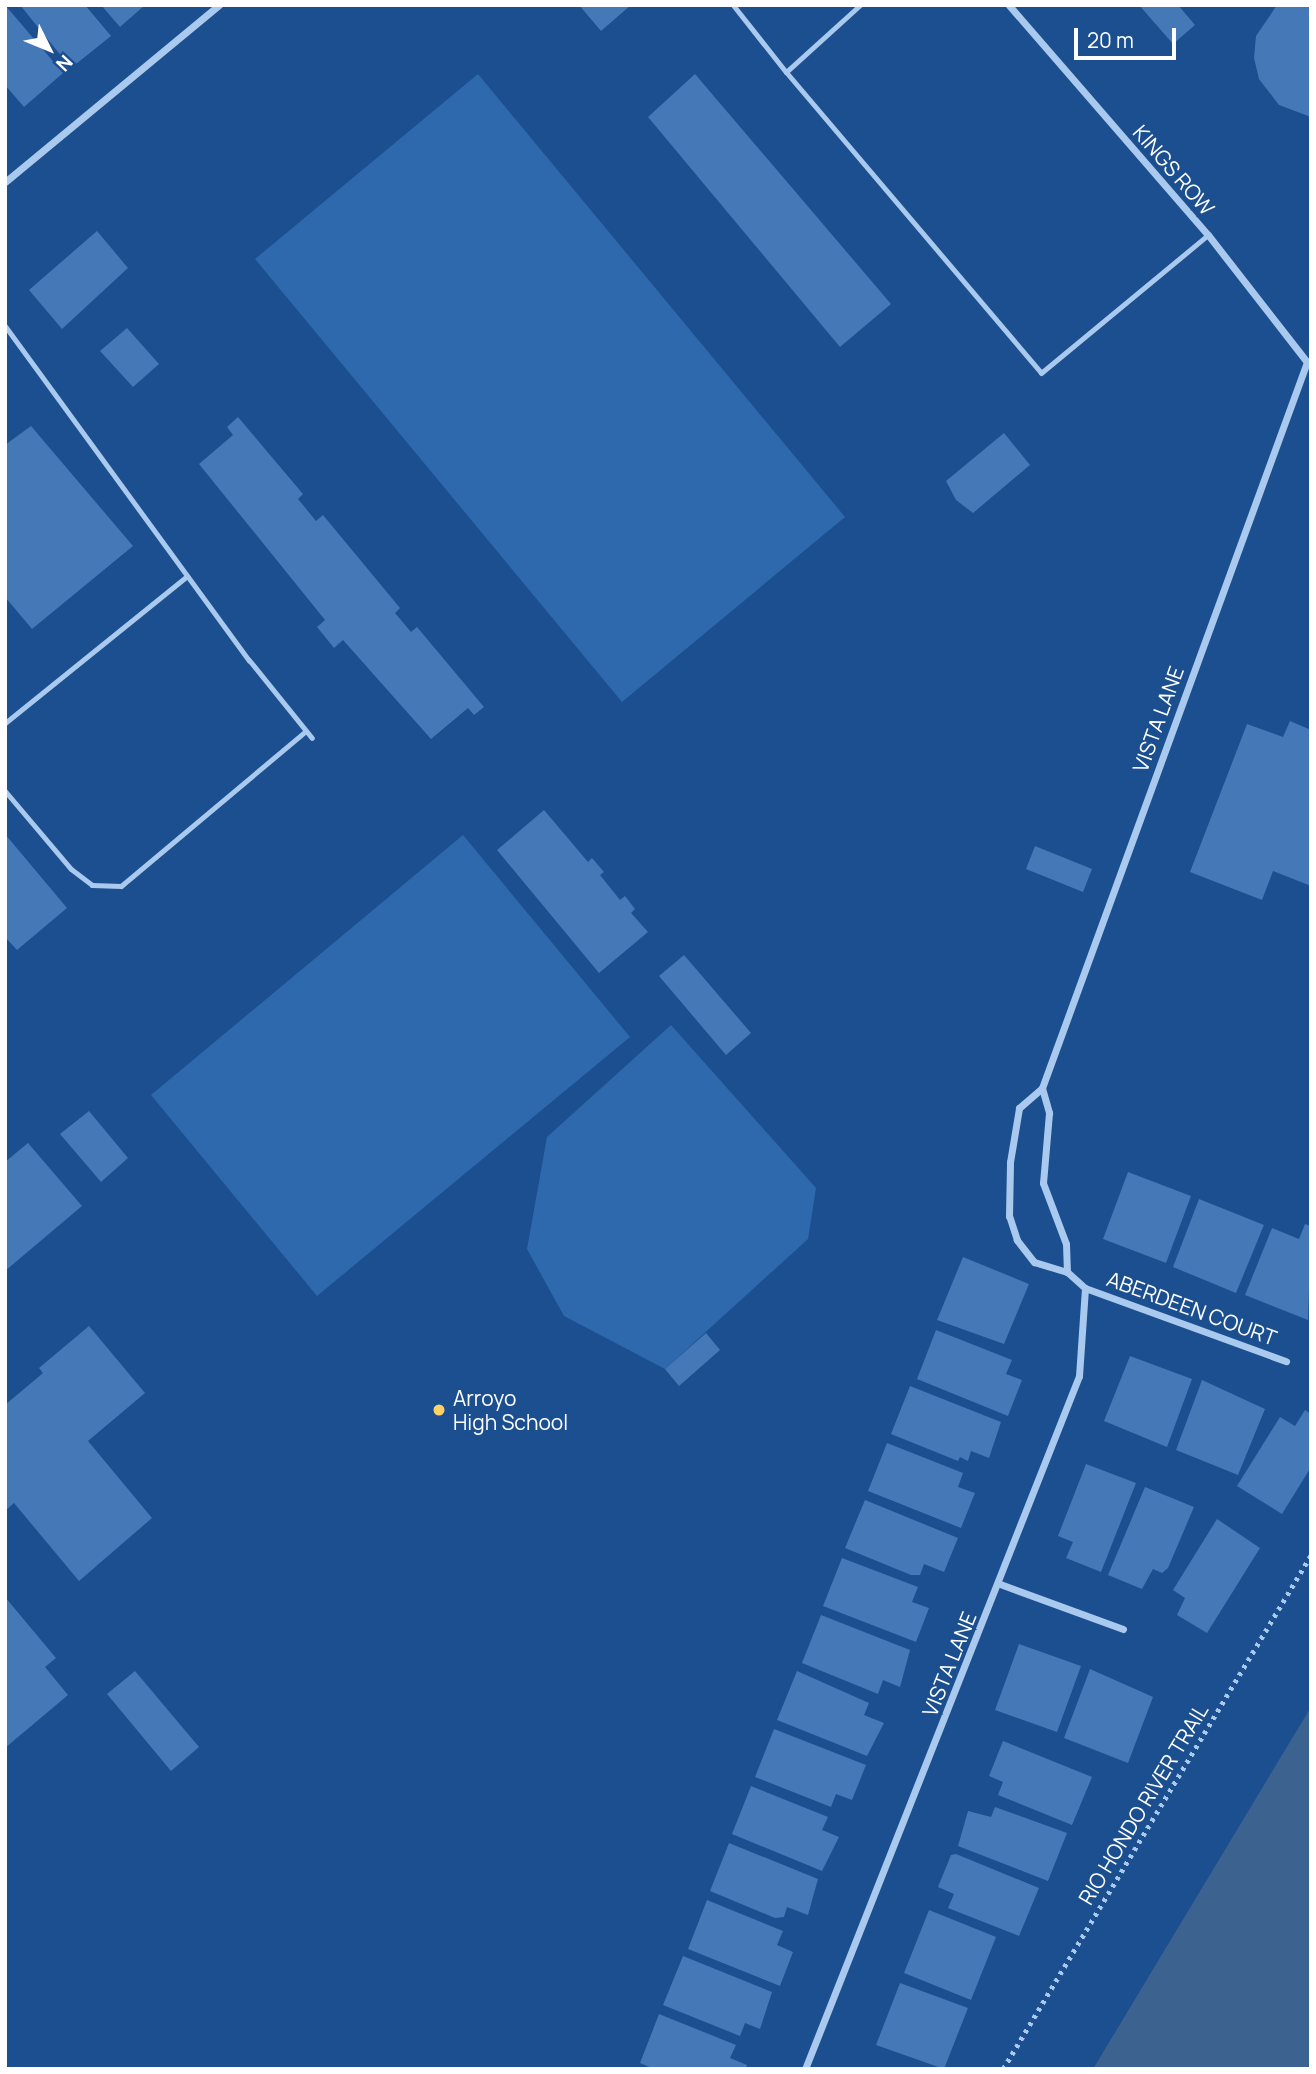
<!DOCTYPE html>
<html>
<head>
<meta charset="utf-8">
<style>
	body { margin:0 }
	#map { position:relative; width:1316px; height:2074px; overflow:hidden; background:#1b4f8f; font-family:Manrope,sans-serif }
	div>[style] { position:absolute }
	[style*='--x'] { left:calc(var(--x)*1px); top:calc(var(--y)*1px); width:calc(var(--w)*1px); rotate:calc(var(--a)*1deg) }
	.green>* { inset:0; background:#2e69ad }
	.water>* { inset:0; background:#3c6290 }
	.building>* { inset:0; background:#4478b7 }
	.path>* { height:4.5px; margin-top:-2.25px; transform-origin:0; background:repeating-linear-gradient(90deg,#a9c9ee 0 3.5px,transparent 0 8.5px) }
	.lane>* { height:5px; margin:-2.5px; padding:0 2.5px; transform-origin:2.5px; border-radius:2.5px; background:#a9c9ee }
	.street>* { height:7px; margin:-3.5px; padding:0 3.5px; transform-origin:3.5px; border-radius:3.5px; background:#a9c9ee }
	.dots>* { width:19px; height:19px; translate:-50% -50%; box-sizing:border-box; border:4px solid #1b4f8f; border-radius:50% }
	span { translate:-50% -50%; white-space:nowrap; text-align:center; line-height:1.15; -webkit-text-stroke:5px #1b4f8f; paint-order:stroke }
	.street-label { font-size:21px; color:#fff }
	.poi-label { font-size:21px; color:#fff }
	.left { translate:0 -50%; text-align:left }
	.frame { position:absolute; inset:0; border:7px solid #fff; pointer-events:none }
	.north { position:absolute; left:14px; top:14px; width:70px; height:70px; -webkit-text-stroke:5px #1b4f8f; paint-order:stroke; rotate:133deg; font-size:19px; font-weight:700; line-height:28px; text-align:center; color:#fff }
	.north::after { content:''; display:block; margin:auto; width:24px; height:32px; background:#fff; clip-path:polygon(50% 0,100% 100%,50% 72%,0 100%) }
	.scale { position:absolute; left:1074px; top:28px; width:102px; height:32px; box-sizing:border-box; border:4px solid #fff; border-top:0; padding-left:9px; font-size:21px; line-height:24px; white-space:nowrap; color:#fff; -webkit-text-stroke:5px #1b4f8f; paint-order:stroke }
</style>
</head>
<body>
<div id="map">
	<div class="green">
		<i style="clip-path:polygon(478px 74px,845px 517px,622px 702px,255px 259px)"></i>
		<i style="clip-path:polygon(463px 835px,630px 1037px,317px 1296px,151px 1095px)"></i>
		<i style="clip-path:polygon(671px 1025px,816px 1188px,808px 1239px,665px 1369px,564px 1316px,527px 1249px,547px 1137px)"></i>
	</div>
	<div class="water">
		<i style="clip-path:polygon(1311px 1707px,1311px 2069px,1093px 2069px)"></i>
	</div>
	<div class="building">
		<i style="clip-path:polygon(5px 5px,63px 73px,24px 107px,5px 85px)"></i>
		<i style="clip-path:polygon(20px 5px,85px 5px,111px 36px,71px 68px)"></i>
		<i style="clip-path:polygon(101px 5px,145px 5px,120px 27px)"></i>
		<i style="clip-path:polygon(579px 5px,631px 5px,601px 31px)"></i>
		<i style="clip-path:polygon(1139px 5px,1178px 5px,1195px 25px,1173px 44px)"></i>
		<i style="clip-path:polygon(1277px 5px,1311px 5px,1311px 117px,1279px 105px,1259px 79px,1254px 58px,1256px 36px)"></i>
		<i style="clip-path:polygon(695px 74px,891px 304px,840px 347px,648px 117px)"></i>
		<i style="clip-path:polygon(97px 231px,128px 268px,62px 329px,29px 290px)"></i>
		<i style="clip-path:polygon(127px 328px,159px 364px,133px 387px,100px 351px)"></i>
		<i style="clip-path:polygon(238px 417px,303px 494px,298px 499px,316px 521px,323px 515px,400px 608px,395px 613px,411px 632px,417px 627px,484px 707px,474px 715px,468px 708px,431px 739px,343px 640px,334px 648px,317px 627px,325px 620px,199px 464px,233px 435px,227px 427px)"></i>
		<i style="clip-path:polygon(31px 426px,133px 546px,32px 629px,5px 597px,5px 445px)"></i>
		<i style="clip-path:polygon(1004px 433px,1030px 465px,973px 513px,956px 500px,946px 481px)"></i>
		<i style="clip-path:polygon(1290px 721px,1311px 730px,1311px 886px,1273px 871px,1262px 900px,1190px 872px,1247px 724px,1283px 737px)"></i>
		<i style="clip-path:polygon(544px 810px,588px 862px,592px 858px,604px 872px,600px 875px,620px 900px,625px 896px,635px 909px,631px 913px,648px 932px,599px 973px,497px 850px)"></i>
		<i style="clip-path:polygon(5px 834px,67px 908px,17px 950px,5px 937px)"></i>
		<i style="clip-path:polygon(1035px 846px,1092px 869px,1083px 892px,1026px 869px)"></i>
		<i style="clip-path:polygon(684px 955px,751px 1033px,726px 1055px,659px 976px)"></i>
		<i style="clip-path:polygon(89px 1111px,128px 1158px,101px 1182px,60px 1134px)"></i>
		<i style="clip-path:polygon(28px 1143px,82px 1206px,5px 1271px,5px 1162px)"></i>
		<i style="clip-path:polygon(1128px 1172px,1191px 1196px,1166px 1263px,1103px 1239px)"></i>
		<i style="clip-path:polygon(1199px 1199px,1264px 1225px,1236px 1293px,1173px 1267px)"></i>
		<i style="clip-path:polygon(1305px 1224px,1311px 1226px,1308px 1320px,1245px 1295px,1272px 1228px,1299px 1239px)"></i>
		<i style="clip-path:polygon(963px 1257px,1029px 1284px,1004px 1344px,937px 1320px)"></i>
		<i style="clip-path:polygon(89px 1326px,145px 1393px,88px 1441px,152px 1518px,79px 1581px,14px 1503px,5px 1511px,5px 1405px,43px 1373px,39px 1368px)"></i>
		<i style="clip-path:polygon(936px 1330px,1012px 1360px,1006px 1374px,1022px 1380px,1008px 1416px,917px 1379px)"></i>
		<i style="clip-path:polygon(706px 1333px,720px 1350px,679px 1386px,665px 1369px)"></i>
		<i style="clip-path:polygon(1130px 1356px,1192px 1379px,1167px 1447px,1104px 1421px)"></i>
		<i style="clip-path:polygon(1202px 1380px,1265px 1409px,1238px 1475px,1176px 1450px)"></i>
		<i style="clip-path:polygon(910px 1386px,1001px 1422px,989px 1458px,971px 1451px,968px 1461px,960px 1457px,958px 1461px,891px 1434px)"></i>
		<i style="clip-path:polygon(1305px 1410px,1311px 1414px,1311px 1467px,1282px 1514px,1237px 1486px,1280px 1417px,1295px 1426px)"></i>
		<i style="clip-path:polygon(887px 1443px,963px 1473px,958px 1487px,975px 1493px,961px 1528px,868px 1491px)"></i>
		<i style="clip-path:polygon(1086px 1464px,1136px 1483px,1101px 1572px,1066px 1558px,1073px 1542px,1058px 1536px)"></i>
		<i style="clip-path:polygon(1145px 1487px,1194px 1507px,1168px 1568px,1162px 1573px,1153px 1569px,1142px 1589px,1108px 1575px)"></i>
		<i style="clip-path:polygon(865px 1500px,958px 1538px,944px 1572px,924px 1564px,920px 1575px,911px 1575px,845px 1548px)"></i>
		<i style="clip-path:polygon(1217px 1519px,1260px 1548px,1207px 1633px,1177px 1615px,1185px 1598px,1173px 1590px)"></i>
		<i style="clip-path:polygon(842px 1558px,918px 1587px,912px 1602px,929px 1608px,916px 1642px,823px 1606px)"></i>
		<i style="clip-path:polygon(5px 1597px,56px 1658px,45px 1667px,68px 1695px,5px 1748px)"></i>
		<i style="clip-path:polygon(821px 1615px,910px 1650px,900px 1687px,883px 1680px,878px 1694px,802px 1663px)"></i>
		<i style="clip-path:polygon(1019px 1644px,1081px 1666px,1057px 1732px,995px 1710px)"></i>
		<i style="clip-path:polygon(1090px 1669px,1153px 1697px,1128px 1763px,1064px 1738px)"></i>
		<i style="clip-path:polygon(135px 1671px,199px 1747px,171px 1771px,107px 1694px)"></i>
		<i style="clip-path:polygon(797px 1671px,869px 1703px,864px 1715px,884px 1723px,867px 1756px,777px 1720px)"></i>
		<i style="clip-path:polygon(774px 1729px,866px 1765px,852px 1800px,836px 1794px,831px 1807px,755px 1777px)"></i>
		<i style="clip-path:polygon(1003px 1741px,1092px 1777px,1072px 1825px,998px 1795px,1003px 1782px,989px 1776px)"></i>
		<i style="clip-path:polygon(751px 1786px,828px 1817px,822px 1830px,839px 1837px,822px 1871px,732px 1834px)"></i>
		<i style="clip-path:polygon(995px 1807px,1067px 1833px,1048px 1881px,958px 1846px,968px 1811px,991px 1817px)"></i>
		<i style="clip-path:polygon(729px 1843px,818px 1879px,808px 1915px,787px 1907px,784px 1917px,775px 1918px,710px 1891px)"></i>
		<i style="clip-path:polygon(956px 1854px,1039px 1888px,1019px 1936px,948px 1908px,954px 1894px,938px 1887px,951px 1855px)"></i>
		<i style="clip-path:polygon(707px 1900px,783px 1931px,777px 1945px,793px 1952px,780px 1986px,688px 1949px)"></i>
		<i style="clip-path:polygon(929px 1910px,996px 1937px,971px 2000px,904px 1973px)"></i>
		<i style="clip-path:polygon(683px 1956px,772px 1992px,760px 2029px,745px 2023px,740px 2036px,663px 2005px)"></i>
		<i style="clip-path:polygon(900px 1983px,968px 2008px,944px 2069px,876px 2045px)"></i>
		<i style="clip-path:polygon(659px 2014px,736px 2045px,730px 2058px,747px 2065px,746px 2069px,654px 2069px,640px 2063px)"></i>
	</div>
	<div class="path">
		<i style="--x:1003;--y:2069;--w:599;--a:-59.07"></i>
	</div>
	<div class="lane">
		<i style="--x:733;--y:5;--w:85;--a:51.7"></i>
		<i style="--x:860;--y:5;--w:100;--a:137.8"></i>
		<i style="--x:786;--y:72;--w:394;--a:49.7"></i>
		<i style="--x:1041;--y:373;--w:217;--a:-39.6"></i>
		<i style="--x:5;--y:326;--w:414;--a:53.9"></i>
		<i style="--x:249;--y:660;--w:100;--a:51.1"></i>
		<i style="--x:5;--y:723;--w:234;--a:-38.9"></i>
		<i style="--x:5;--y:791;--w:102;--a:49.8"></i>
		<i style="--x:71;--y:869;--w:26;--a:37"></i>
		<i style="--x:92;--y:885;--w:29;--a:2"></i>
		<i style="--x:121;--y:886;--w:241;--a:-40"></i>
	</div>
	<div class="street">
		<i style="--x:5;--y:182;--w:278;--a:-39.6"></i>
		<i style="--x:1042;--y:1088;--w:26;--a:74"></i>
		<i style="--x:1049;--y:1113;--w:70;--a:94.9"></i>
		<i style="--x:1043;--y:1183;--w:65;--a:69.3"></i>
		<i style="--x:1066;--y:1244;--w:28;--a:88"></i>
		<i style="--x:1085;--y:1288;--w:214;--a:20"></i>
		<i style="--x:1000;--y:1584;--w:131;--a:20.1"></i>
		<i style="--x:805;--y:2069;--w:745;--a:-68.43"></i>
		<i style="--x:1079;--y:1376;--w:88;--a:-86.1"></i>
		<i style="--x:1085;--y:1288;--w:24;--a:-138"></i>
		<i style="--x:1067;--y:1272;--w:34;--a:-163"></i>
		<i style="--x:1034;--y:1262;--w:28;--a:-128"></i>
		<i style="--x:1017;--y:1240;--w:25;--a:-108"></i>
		<i style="--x:1009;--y:1216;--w:54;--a:-88.9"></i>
		<i style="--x:1010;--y:1162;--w:55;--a:-80.5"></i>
		<i style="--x:1019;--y:1108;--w:30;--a:-41"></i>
		<i style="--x:1042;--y:1088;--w:773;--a:-69.95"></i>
		<i style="--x:1307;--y:362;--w:161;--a:-127.9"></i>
		<i style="--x:1208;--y:235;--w:304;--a:-130.9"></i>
	</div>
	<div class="dots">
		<i style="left:439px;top:1410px;background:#ffd166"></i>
	</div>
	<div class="street-label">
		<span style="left:1174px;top:170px;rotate:49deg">KINGS ROW</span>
		<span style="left:1158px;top:719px;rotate:-70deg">VISTA LANE</span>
		<span style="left:1192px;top:1308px;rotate:20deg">ABERDEEN COURT</span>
		<span style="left:949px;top:1664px;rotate:-68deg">VISTA LANE</span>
		<span style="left:1143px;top:1804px;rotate:-59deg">RIO HONDO RIVER TRAIL</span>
	</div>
	<div class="poi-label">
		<span class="left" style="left:453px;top:1410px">Arroyo<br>High School</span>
	</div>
	<div class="frame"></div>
	<div class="north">N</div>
	<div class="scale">20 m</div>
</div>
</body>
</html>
